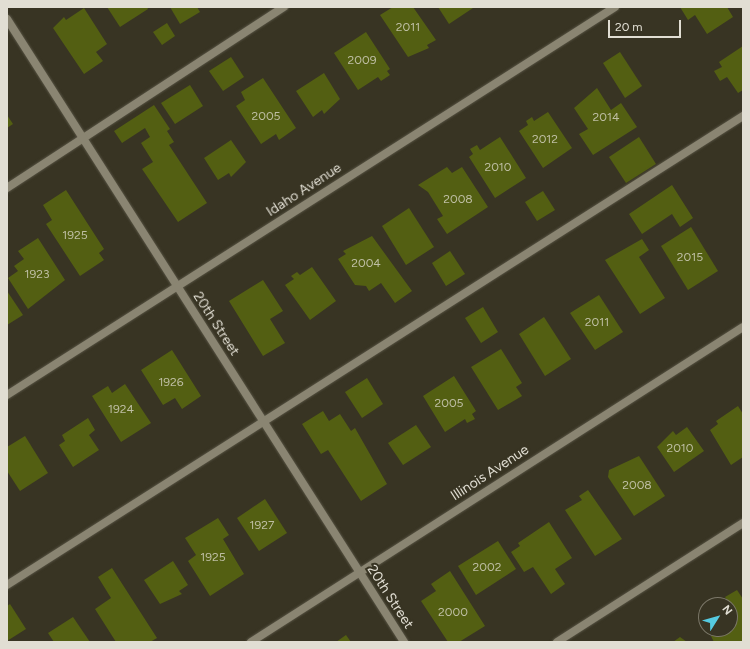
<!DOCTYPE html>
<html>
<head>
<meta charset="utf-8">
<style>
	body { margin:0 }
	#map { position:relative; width:750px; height:649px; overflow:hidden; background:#383423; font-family:Figtree,sans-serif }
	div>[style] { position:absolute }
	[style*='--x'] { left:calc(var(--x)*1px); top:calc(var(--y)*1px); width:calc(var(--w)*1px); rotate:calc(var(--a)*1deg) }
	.building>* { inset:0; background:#535f12 }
	.roads { filter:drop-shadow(0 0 1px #565243) drop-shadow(0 0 1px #565243) }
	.lane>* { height:8px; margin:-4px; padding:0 4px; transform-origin:4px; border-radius:4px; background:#8a8572 }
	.street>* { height:8px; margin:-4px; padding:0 4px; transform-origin:4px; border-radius:4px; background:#8a8572 }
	span { translate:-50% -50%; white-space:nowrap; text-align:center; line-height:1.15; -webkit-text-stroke:4px #383423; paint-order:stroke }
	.number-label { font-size:12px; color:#bebea3 }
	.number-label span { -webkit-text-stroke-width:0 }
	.street-label { font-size:14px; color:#e1ded3 }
	.frame { position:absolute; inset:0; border:8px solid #e1ded3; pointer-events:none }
	.north { position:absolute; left:698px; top:597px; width:40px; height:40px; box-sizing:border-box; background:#383423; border:1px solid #7c7869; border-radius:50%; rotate:53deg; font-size:11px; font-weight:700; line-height:16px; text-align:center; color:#e1ded3 }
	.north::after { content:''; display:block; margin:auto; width:14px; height:18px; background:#55cae0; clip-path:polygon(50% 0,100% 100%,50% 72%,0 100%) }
	.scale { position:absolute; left:608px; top:20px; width:73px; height:18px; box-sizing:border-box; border:2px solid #e1ded3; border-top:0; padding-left:5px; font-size:12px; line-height:14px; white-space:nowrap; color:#e1ded3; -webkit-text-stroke:3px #383423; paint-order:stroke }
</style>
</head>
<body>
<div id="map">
	<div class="building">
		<i style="clip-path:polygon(107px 7px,147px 7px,148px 9px,120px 27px)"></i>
		<i style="clip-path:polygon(170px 7px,197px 7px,200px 12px,180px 24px)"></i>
		<i style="clip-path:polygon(393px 7px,413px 7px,436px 40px,427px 45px,429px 48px,408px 57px,380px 15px)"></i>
		<i style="clip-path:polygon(438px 7px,472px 7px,473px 8px,449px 24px)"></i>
		<i style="clip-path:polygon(680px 7px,727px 7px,733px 17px,707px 34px,695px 15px,688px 20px)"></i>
		<i style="clip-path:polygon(84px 8px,107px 44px,96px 52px,103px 61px,84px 74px,53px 28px,64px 17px,66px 20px)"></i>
		<i style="clip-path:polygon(167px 23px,175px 36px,162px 45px,153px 32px)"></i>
		<i style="clip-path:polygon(366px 32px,390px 69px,387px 71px,390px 75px,381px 81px,378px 77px,358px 90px,334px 53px)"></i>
		<i style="clip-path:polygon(743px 46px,743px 90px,738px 93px,727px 77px,720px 81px,714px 71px,722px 67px,719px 62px)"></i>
		<i style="clip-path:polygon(620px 52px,642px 86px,625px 98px,603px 63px)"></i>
		<i style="clip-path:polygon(231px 57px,244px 77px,223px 91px,209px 71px)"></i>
		<i style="clip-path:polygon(324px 73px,340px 99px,324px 114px,322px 110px,313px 117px,296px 91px)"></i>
		<i style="clip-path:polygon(263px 78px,296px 128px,279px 140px,276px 134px,261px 144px,236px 106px,245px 100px,241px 92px)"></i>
		<i style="clip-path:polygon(190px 85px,203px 106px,175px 124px,161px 103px)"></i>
		<i style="clip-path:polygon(597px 88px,611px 110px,621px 103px,637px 127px,593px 155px,579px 134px,588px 129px,574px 108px)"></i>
		<i style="clip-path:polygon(154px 105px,170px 129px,167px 131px,174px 142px,169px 145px,207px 203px,178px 222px,142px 169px,153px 162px,141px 143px,150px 137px,145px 128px,122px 143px,114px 131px)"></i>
		<i style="clip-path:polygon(548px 112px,572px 148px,543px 168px,519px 131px,528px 125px,526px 121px,532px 117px,534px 121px)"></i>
		<i style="clip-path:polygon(7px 115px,13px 124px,7px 128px)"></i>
		<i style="clip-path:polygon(500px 137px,526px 178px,495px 198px,469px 157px,473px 154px,470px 149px,477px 145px,480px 150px)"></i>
		<i style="clip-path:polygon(639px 137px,656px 164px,626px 183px,609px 157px)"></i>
		<i style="clip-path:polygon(231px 140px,246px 162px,231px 177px,229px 173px,218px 180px,204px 158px)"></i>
		<i style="clip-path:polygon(447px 167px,452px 173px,462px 167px,488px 207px,447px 234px,437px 219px,443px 216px,428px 192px,418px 185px)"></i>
		<i style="clip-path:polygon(672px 185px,693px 218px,680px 227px,672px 214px,642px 234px,629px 214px)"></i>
		<i style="clip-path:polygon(66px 190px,104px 249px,99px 253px,104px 260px,80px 276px,46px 224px,52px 220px,43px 205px)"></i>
		<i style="clip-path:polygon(543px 191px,555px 210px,537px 221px,525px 202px)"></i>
		<i style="clip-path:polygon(409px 208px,434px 247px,406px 265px,382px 226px)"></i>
		<i style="clip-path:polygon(691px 227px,718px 271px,688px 290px,661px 246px)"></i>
		<i style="clip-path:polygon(372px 236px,412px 291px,395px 303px,381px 283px,369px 291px,366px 286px,355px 285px,338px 259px,346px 254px,343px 251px)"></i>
		<i style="clip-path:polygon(38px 238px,65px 280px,28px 309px,8px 278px,18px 271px,14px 266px,24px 259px,18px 251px)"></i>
		<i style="clip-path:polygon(642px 239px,649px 250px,639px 257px,665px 298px,640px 314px,605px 260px)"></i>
		<i style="clip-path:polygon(450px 251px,465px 274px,446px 286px,432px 263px)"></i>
		<i style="clip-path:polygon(312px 267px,336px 301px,310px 320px,285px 285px,294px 279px,291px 276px,297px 272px,300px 275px)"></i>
		<i style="clip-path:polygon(263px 280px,283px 311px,270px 319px,285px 343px,263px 356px,229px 301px)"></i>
		<i style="clip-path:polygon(7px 291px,23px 315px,7px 325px)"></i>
		<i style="clip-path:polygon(599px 295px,623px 332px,595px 350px,570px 313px)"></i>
		<i style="clip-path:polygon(483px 307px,498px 332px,481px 343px,465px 318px)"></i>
		<i style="clip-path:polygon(544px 317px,571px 359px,545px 376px,519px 334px)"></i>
		<i style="clip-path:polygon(501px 349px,522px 383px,516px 387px,522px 396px,498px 410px,471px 367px)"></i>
		<i style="clip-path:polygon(172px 350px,201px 396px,182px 409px,175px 398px,163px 405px,141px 370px)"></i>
		<i style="clip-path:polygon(454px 376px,476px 411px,472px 414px,475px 419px,467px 423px,465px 419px,445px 432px,423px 396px)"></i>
		<i style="clip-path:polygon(367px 378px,383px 404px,362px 418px,345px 392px)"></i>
		<i style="clip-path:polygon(125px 384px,151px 423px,121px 442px,92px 396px,108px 386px,112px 393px)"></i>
		<i style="clip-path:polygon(738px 406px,743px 414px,743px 457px,731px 465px,710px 430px,718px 424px,716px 421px)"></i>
		<i style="clip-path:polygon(323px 411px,329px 421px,340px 414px,351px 431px,355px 428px,387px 484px,361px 501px,328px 450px,321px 454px,302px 424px)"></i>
		<i style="clip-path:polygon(88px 418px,95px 430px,89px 435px,99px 450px,73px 467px,59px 445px,65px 441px,62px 435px)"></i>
		<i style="clip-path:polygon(416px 425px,431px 447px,403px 465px,388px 443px)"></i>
		<i style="clip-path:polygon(687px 427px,704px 451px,674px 472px,657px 447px,673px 431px,676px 435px)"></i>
		<i style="clip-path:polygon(25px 436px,48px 473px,20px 491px,7px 471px,7px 447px)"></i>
		<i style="clip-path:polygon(639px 456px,665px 496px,634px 516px,608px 477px,609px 470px)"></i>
		<i style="clip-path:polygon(588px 490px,622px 539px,595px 556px,565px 510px,582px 500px,579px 496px)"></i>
		<i style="clip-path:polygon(265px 499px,287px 533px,259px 551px,237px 518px)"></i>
		<i style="clip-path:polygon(218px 518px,229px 535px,223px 539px,244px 574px,210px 596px,188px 561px,196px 555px,185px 538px)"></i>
		<i style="clip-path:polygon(549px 522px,572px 558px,555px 569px,565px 584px,551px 594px,533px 567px,524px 572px,511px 552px,520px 546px,518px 543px)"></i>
		<i style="clip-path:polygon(498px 541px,516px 569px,476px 595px,458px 566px)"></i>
		<i style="clip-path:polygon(173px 561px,188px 585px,179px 591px,182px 594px,160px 604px,144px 580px)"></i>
		<i style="clip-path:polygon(112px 568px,157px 638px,150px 642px,116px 642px,95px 609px,111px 598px,98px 577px)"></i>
		<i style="clip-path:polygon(450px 571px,485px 626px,459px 642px,448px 642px,421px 601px,436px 591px,431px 584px)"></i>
		<i style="clip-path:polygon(737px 590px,743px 599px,743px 642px,714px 642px,711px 636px,730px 629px,730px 612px,733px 610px,725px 597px)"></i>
		<i style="clip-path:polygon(10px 604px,26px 629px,7px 641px,7px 606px)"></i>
		<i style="clip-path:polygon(73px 617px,90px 642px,54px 642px,48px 633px)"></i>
		<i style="clip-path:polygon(346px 635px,351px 642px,336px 642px)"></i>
		<i style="clip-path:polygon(680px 637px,687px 642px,673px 642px)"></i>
	</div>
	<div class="roads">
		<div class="lane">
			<i style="--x:7;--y:188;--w:331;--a:-33.2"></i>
			<i style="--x:7;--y:585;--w:873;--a:-32.51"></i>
			<i style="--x:557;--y:642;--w:221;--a:-32.6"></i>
		</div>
		<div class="street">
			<i style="--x:7;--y:19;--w:739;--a:57.49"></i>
			<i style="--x:7;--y:395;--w:721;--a:-32.54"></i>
			<i style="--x:251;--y:642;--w:584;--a:-32.63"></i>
		</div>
	</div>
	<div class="number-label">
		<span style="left:408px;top:28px">2011</span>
		<span style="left:362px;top:61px">2009</span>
		<span style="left:266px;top:117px">2005</span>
		<span style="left:606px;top:118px">2014</span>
		<span style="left:545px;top:140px">2012</span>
		<span style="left:498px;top:168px">2010</span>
		<span style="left:458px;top:200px">2008</span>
		<span style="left:75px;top:236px">1925</span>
		<span style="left:690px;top:258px">2015</span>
		<span style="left:366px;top:264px">2004</span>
		<span style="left:37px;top:275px">1923</span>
		<span style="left:597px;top:323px">2011</span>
		<span style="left:171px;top:383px">1926</span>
		<span style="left:449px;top:404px">2005</span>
		<span style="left:121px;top:410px">1924</span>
		<span style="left:680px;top:449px">2010</span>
		<span style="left:637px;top:486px">2008</span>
		<span style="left:262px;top:526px">1927</span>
		<span style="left:213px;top:558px">1925</span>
		<span style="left:487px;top:568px">2002</span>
		<span style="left:453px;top:613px">2000</span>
	</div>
	<div class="street-label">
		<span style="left:304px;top:190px;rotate:-33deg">Idaho Avenue</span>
		<span style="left:216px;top:324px;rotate:57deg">20th Street</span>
		<span style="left:490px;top:473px;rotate:-33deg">Illinois Avenue</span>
		<span style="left:390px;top:597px;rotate:57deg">20th Street</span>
	</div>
	<div class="frame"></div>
	<div class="north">N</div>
	<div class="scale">20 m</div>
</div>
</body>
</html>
